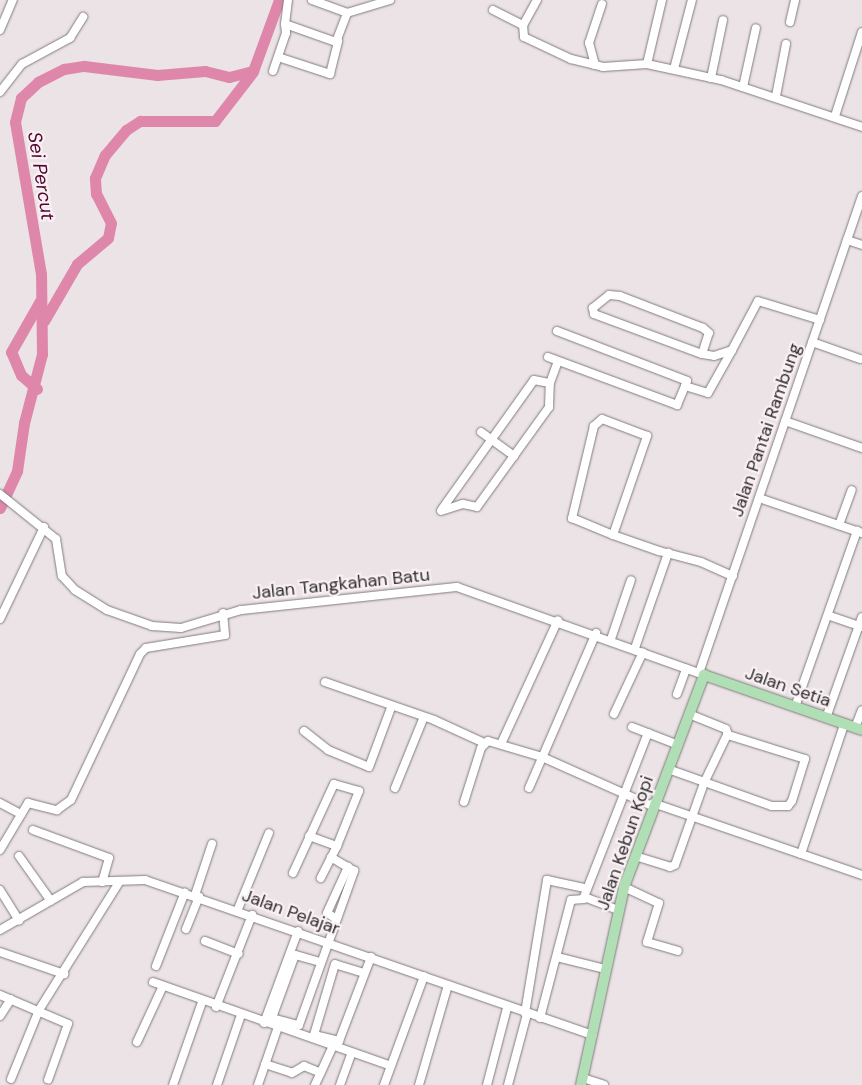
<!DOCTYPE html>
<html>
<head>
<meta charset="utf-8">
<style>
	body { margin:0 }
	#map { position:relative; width:862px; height:1085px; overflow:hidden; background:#ebe3e6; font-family:"DM Sans",sans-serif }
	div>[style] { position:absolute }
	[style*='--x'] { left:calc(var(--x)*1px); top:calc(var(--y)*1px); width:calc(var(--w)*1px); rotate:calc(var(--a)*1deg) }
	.river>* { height:11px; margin:-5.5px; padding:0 5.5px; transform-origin:5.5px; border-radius:5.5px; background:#df87ab }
	.roads { filter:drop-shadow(0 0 1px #817b7d) drop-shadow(0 0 1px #817b7d) }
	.minor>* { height:8px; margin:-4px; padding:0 4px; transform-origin:4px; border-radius:4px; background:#fff }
	.major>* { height:10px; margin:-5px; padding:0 5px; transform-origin:5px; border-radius:5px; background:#b0dfb6 }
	span { translate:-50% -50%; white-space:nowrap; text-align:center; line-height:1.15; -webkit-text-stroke:4.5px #f8f0f3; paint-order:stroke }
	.street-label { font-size:18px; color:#312e2f }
	.water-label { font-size:19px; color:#540430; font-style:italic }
</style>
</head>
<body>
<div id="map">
	<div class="river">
		<i style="--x:44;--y:321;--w:66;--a:-59.9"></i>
		<i style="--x:77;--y:264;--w:40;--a:-40"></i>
		<i style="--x:108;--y:238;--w:15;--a:-79"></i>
		<i style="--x:111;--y:223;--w:33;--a:-117"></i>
		<i style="--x:96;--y:194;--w:16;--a:-94"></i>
		<i style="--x:95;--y:178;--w:25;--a:-67"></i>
		<i style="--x:105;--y:155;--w:33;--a:-50"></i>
		<i style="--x:126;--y:130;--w:17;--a:-33"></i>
		<i style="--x:140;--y:121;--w:75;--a:0"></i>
		<i style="--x:215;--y:121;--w:61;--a:-52.4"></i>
		<i style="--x:37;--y:389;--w:21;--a:-139"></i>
		<i style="--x:21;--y:375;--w:25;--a:-113"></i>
		<i style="--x:11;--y:352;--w:59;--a:-60.4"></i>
		<i style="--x:0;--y:508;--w:41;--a:-65.3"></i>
		<i style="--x:17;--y:471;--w:49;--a:-81.7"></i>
		<i style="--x:24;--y:423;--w:71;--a:-75.4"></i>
		<i style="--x:42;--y:354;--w:80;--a:-90.7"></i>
		<i style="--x:41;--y:274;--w:154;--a:-99.7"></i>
		<i style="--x:15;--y:122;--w:25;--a:-76"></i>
		<i style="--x:21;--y:98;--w:23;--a:-43"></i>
		<i style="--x:38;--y:82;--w:29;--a:-27"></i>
		<i style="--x:64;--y:69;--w:20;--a:-9"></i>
		<i style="--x:84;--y:66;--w:74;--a:7"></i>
		<i style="--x:157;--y:75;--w:48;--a:-4.8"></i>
		<i style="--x:205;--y:71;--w:25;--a:14"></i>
		<i style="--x:229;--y:77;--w:25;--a:-14"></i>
		<i style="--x:253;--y:71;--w:76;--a:-69.9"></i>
	</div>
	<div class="roads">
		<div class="minor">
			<i style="--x:288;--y:0;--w:24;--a:97"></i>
			<i style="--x:285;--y:24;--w:54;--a:19.4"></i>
			<i style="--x:336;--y:42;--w:31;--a:-69"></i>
			<i style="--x:347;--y:13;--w:45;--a:-16.8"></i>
			<i style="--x:312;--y:0;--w:37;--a:20"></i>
			<i style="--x:537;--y:0;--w:29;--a:119"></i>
			<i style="--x:523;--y:25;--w:12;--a:85"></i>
			<i style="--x:524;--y:37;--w:52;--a:25.1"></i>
			<i style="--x:571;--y:59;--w:33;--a:14"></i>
			<i style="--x:603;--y:67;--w:44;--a:-3.9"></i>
			<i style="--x:647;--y:64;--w:76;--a:12.2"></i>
			<i style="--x:721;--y:80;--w:149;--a:18.4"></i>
			<i style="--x:493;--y:10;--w:34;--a:27"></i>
			<i style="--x:790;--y:22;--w:23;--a:-77"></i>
			<i style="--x:0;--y:30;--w:33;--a:-67"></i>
			<i style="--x:278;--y:57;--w:55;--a:18.1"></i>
			<i style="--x:330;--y:74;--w:34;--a:-76"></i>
			<i style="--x:647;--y:64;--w:66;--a:-76.8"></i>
			<i style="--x:595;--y:65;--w:23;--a:-105"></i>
			<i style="--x:589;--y:43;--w:41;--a:-71.6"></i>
			<i style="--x:674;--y:69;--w:71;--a:-75.4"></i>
			<i style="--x:273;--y:71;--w:40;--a:-71.1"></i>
			<i style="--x:286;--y:33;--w:9;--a:-96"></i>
			<i style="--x:711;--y:78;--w:59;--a:-78.3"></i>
			<i style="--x:743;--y:87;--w:60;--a:-77.6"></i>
			<i style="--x:0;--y:92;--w:36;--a:-52"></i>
			<i style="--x:22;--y:64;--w:55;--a:-28.4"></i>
			<i style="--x:70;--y:38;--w:25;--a:-58"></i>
			<i style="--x:776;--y:96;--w:53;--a:-79.1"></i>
			<i style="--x:835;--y:116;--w:88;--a:-72.2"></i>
			<i style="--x:847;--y:240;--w:16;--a:18"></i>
			<i style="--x:557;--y:331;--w:139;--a:21"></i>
			<i style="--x:687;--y:381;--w:5;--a:112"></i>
			<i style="--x:685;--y:386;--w:24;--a:17"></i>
			<i style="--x:708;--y:393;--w:47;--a:-60.7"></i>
			<i style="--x:812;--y:342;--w:51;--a:19.5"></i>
			<i style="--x:702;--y:354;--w:22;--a:-72"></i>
			<i style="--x:709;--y:333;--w:8;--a:-140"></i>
			<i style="--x:703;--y:328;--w:89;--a:-158.9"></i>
			<i style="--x:620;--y:296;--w:11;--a:-175"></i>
			<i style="--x:609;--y:295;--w:21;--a:141"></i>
			<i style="--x:593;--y:308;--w:6;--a:81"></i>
			<i style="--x:594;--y:314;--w:115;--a:20.3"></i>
			<i style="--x:702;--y:354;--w:12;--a:9"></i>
			<i style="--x:714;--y:356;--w:19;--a:-18"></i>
			<i style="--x:732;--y:350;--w:55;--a:-62"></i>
			<i style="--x:758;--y:301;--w:65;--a:17"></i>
			<i style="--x:548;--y:357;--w:138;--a:20.4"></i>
			<i style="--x:677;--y:405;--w:21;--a:-67"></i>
			<i style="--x:785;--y:421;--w:82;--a:19.3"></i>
			<i style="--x:481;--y:432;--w:41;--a:36"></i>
			<i style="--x:0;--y:494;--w:72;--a:38.8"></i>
			<i style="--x:56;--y:539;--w:37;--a:81"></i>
			<i style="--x:62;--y:576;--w:19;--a:47"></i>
			<i style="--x:75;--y:590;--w:38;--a:32"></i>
			<i style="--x:107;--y:610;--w:48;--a:19.6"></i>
			<i style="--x:152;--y:626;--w:29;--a:4"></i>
			<i style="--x:181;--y:628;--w:63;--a:-16.7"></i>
			<i style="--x:241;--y:610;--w:217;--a:-6.1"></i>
			<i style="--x:457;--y:587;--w:262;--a:19.6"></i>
			<i style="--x:759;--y:498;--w:109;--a:18.8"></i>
			<i style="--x:442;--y:509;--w:158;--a:-54.5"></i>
			<i style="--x:534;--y:380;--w:16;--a:11"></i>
			<i style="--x:441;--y:511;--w:23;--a:-18"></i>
			<i style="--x:463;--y:504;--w:14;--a:12"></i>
			<i style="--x:477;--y:507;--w:123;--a:-54.2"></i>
			<i style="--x:549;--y:407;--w:24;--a:-88"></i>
			<i style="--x:550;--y:383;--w:23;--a:-70"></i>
			<i style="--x:839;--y:525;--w:37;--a:-70"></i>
			<i style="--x:613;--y:535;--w:105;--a:-71"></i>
			<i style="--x:647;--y:436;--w:48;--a:-159.3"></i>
			<i style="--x:602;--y:419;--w:11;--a:139"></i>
			<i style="--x:594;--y:426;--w:95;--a:103.4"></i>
			<i style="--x:572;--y:518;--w:44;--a:22.5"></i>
			<i style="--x:613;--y:535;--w:49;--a:19.2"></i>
			<i style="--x:659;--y:551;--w:43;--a:14.7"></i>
			<i style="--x:701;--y:562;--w:35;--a:24"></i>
			<i style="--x:830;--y:616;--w:34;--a:19"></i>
			<i style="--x:0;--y:619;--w:102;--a:-64.4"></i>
			<i style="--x:611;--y:639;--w:62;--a:-71.3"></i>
			<i style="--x:635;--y:648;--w:101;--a:-70.8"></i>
			<i style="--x:699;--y:673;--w:504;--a:-71.13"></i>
			<i style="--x:325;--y:682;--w:115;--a:19.2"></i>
			<i style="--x:434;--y:720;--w:55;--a:24.7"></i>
			<i style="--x:677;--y:694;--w:27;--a:-70"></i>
			<i style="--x:795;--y:707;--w:187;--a:-70.6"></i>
			<i style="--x:614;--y:714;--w:68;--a:-64.9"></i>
			<i style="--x:826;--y:718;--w:107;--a:-70.4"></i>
			<i style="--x:632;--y:727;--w:47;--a:21.1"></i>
			<i style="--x:855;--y:728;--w:19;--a:-69"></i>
			<i style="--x:304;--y:731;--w:31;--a:38"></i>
			<i style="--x:328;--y:750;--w:44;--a:22.5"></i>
			<i style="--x:369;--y:767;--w:63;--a:-69.6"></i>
			<i style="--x:501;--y:744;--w:136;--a:-65.3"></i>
			<i style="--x:668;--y:769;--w:110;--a:19.6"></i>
			<i style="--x:772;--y:806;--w:16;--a:0"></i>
			<i style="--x:788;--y:806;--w:6;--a:-51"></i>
			<i style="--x:792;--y:801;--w:44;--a:-72.8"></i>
			<i style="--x:805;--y:759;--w:81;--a:-162.7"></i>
			<i style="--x:728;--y:735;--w:6;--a:-108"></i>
			<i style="--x:726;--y:729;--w:40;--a:-158"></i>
			<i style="--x:395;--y:788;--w:74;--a:-67.9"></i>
			<i style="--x:529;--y:788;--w:169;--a:-66.6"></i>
			<i style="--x:464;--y:802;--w:57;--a:-72.5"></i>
			<i style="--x:481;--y:748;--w:10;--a:-45"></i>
			<i style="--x:488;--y:741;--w:56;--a:16.5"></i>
			<i style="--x:542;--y:757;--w:120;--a:24"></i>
			<i style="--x:0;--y:803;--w:24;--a:28"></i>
			<i style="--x:653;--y:803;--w:221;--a:19"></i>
			<i style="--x:33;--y:830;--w:81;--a:20.2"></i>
			<i style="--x:109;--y:858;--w:25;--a:106"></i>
			<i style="--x:309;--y:836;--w:30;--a:20"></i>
			<i style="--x:337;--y:846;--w:36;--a:117"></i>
			<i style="--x:0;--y:850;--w:55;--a:-59.2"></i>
			<i style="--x:28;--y:803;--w:30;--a:14"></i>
			<i style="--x:57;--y:810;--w:17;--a:-36"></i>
			<i style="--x:71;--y:800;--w:161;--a:-64.7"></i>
			<i style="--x:140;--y:654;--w:8;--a:-45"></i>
			<i style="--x:146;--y:648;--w:80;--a:-9.3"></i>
			<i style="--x:225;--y:635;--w:22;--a:-95"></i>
			<i style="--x:801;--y:854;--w:136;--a:-71.6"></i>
			<i style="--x:19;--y:856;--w:55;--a:54.6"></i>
			<i style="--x:635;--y:856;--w:37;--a:17"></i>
			<i style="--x:670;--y:867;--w:5;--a:-22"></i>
			<i style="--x:675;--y:865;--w:87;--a:-70.5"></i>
			<i style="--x:704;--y:783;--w:53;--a:-64.4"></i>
			<i style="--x:293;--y:873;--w:98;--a:-65.3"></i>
			<i style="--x:334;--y:784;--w:26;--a:16"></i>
			<i style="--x:359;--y:791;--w:59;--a:111.8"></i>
			<i style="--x:624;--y:887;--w:38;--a:25"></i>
			<i style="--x:659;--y:903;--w:41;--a:107.1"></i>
			<i style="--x:647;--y:942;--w:32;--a:16"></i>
			<i style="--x:0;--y:890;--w:36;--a:58"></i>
			<i style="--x:195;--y:895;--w:54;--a:-71.6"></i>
			<i style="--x:238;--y:909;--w:82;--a:-67.8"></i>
			<i style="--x:618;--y:910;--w:36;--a:-159"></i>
			<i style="--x:584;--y:897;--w:176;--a:-68.7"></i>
			<i style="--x:335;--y:918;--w:9;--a:-148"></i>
			<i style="--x:327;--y:913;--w:51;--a:-65.5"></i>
			<i style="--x:186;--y:929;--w:35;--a:-68"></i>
			<i style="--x:0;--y:930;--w:96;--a:-30"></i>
			<i style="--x:83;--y:882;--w:62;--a:-1.8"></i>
			<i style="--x:145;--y:880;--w:474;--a:19.1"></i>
			<i style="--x:205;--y:941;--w:36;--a:21"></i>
			<i style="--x:0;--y:952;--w:68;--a:19"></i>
			<i style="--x:557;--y:957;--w:49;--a:14"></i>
			<i style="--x:320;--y:962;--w:26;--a:-164"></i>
			<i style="--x:295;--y:955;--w:67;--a:110.1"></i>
			<i style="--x:272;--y:1018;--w:28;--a:15"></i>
			<i style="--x:299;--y:1025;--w:164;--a:-70.3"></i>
			<i style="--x:354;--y:871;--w:27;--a:-149"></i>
			<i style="--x:156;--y:966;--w:79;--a:-68.6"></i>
			<i style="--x:364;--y:973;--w:30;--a:-163"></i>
			<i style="--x:335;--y:964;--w:74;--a:106.5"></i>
			<i style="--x:314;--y:1035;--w:26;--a:13"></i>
			<i style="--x:339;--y:1041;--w:90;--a:-69.1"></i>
			<i style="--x:153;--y:982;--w:252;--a:19.4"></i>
			<i style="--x:0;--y:995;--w:74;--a:23.1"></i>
			<i style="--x:68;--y:1024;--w:59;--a:109.7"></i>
			<i style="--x:216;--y:1007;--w:99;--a:-68.6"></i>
			<i style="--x:525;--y:1013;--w:135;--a:-80.6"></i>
			<i style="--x:547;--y:880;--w:40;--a:12"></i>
			<i style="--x:0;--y:1016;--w:20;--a:-57"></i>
			<i style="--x:540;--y:1018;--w:122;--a:-75.3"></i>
			<i style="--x:571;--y:900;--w:13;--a:-4"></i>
			<i style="--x:264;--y:1023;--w:98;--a:-69.7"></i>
			<i style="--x:137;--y:1042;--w:62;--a:-65.1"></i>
			<i style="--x:265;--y:1064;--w:28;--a:18"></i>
			<i style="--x:292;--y:1073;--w:14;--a:-30"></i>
			<i style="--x:304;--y:1066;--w:18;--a:22"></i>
			<i style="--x:583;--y:1078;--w:22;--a:18"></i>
			<i style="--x:11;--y:1079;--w:74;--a:-67.9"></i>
			<i style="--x:39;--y:1010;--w:152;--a:-57.9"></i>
			<i style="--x:173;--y:1085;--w:88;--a:-70.7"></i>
			<i style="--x:217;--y:1085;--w:74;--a:-71.1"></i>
			<i style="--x:258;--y:1085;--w:61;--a:-71"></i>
			<i style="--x:315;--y:1085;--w:41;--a:-65.3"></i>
			<i style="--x:340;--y:1085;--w:33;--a:-70"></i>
			<i style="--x:384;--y:1085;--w:116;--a:-69.8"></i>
			<i style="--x:419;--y:1085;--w:104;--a:-73.8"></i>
			<i style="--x:487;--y:1085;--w:80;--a:-75.4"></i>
			<i style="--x:508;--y:1085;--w:73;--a:-75"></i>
		</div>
		<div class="major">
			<i style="--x:581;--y:1085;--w:203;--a:-77.7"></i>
			<i style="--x:624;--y:887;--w:227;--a:-69.3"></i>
			<i style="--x:704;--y:675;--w:167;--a:19.2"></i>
		</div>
	</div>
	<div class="street-label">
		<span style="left:766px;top:430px;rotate:-71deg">Jalan Pantai Rambung</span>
		<span style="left:341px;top:584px;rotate:-6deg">Jalan Tangkahan Batu</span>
		<span style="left:788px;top:687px;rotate:19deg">Jalan Setia</span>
		<span style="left:625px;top:843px;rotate:-71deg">Jalan Kebun Kopi</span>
		<span style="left:291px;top:912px;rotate:20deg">Jalan Pelajar</span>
	</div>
	<div class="water-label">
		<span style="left:41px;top:176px;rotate:81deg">Sei Percut</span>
	</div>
</div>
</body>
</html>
